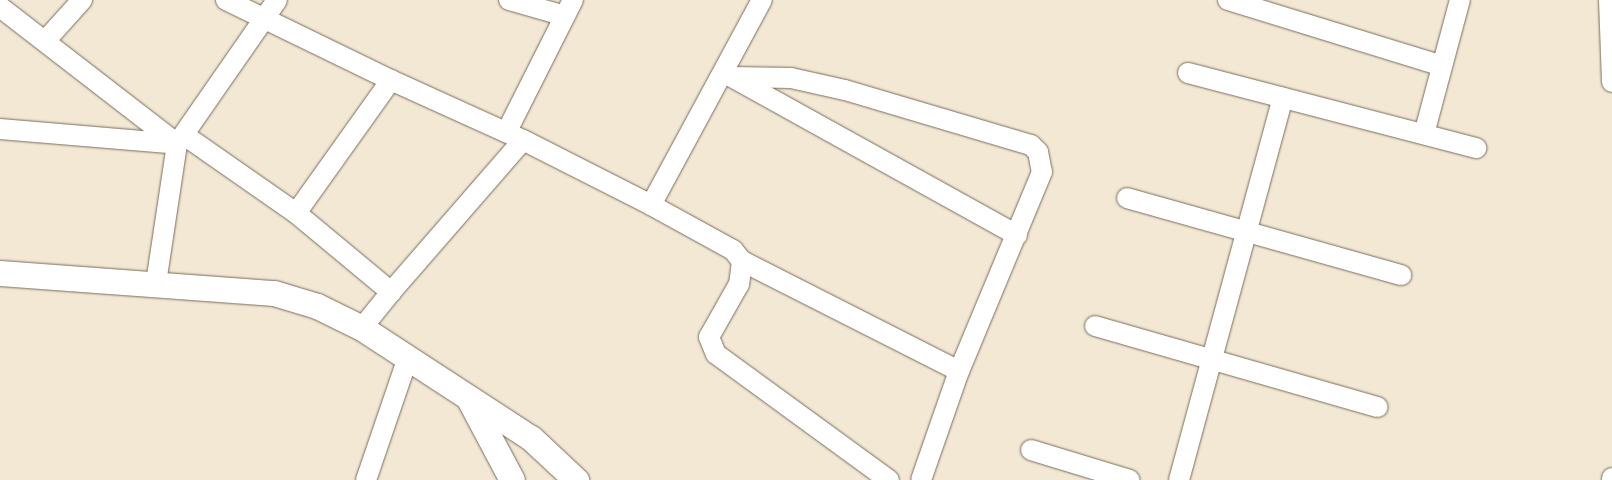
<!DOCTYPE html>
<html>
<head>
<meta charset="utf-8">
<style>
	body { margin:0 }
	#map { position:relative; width:1612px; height:480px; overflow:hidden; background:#f2e8d3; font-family:"Architects Daughter",sans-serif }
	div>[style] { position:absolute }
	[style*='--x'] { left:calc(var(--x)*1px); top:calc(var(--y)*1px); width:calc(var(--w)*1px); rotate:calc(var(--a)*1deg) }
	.roads { filter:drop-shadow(0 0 1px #7b6c5d) drop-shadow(0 0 1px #7b6c5d) }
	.minor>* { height:20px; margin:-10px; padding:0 10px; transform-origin:10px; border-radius:10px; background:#fff }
	.tertiary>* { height:25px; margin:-12.5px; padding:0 12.5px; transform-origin:12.5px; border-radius:12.5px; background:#fff }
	span { translate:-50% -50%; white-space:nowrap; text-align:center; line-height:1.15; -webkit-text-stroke:4.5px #f6f6f2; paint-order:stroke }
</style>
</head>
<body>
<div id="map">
	<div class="roads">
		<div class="minor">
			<i style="--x:226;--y:0;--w:183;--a:25.9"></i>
			<i style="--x:391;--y:80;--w:163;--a:125.5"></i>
			<i style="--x:509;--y:0;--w:58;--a:15.9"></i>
			<i style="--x:1228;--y:0;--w:224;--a:17.1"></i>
			<i style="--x:1609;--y:0;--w:82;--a:87.9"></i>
			<i style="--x:0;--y:7;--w:224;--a:37.7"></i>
			<i style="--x:46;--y:40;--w:54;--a:-48"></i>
			<i style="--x:1188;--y:73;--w:298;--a:14.6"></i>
			<i style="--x:732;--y:77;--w:59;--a:1"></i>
			<i style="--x:791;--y:78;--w:55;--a:12.5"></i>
			<i style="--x:845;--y:90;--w:194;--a:16.5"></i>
			<i style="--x:1031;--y:145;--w:10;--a:45"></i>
			<i style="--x:1038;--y:152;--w:20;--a:79"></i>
			<i style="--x:1042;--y:172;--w:216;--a:112.6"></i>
			<i style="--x:959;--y:371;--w:115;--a:109.2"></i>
			<i style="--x:732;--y:77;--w:326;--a:29"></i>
			<i style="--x:0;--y:129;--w:178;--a:4.8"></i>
			<i style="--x:507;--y:131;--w:147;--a:-63.3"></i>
			<i style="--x:1424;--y:134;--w:139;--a:-75"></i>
			<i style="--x:184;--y:135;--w:136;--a:34.9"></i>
			<i style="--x:296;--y:213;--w:124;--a:39.7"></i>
			<i style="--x:391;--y:292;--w:46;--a:128.9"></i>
			<i style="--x:523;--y:140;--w:144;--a:26.9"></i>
			<i style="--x:651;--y:205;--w:233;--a:-61.6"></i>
			<i style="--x:1127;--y:198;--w:285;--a:15.7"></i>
			<i style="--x:651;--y:205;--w:94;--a:28.8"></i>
			<i style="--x:733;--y:250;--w:14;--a:51"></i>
			<i style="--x:742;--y:261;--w:23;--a:97"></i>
			<i style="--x:739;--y:284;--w:61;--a:119.5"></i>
			<i style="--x:709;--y:337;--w:18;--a:68"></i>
			<i style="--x:716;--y:354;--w:214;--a:36.1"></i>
			<i style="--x:742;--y:261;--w:243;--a:26.9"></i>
			<i style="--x:156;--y:283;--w:141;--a:-81.4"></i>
			<i style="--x:177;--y:144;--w:175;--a:-55.2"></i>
			<i style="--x:391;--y:292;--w:201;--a:-49"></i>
			<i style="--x:523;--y:140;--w:145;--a:-155.6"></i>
			<i style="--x:1095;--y:326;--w:294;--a:16"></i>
			<i style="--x:1031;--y:450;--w:103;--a:16.9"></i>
			<i style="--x:366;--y:480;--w:130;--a:-71.1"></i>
			<i style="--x:1179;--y:480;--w:396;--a:-74.8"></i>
			<i style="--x:1612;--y:480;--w:2;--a:-90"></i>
		</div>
		<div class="tertiary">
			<i style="--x:0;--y:273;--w:275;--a:4.2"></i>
			<i style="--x:274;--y:293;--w:45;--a:16.8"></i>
			<i style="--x:317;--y:306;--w:50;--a:26.1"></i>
			<i style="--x:362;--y:328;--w:202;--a:33.1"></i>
			<i style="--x:531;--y:438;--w:62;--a:43"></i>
			<i style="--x:470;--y:401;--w:89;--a:62"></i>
		</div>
	</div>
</div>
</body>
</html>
